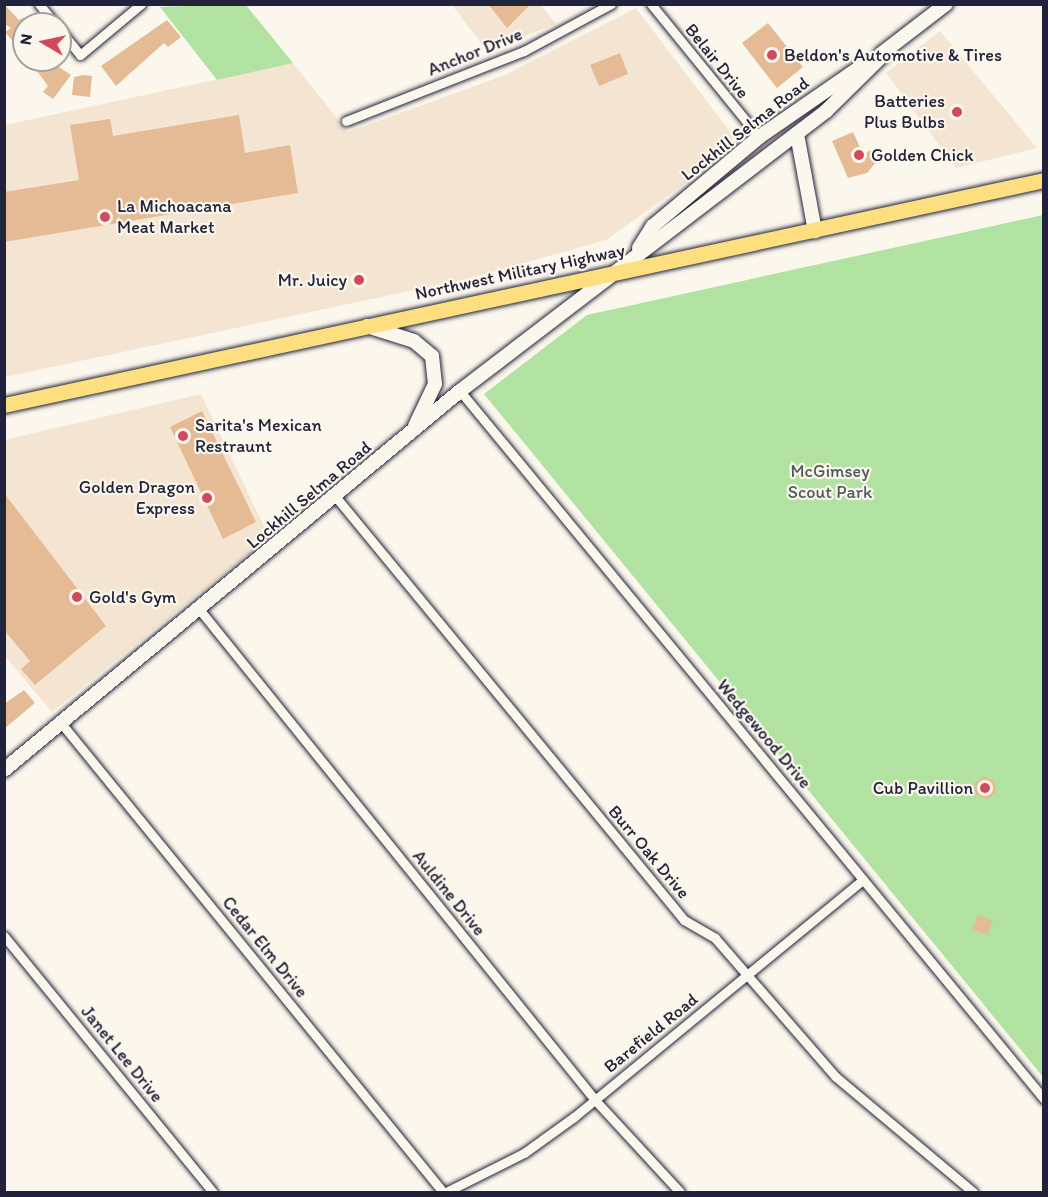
<!DOCTYPE html>
<html>
<head>
<meta charset="utf-8">
<style>
	body { margin:0 }
	#map { position:relative; width:1048px; height:1197px; overflow:hidden; background:#fbf7ec; font-family:Itim,sans-serif }
	div>[style] { position:absolute }
	[style*='--x'] { left:calc(var(--x)*1px); top:calc(var(--y)*1px); width:calc(var(--w)*1px); rotate:calc(var(--a)*1deg) }
	.built>* { inset:0; background:#f4e5d2 }
	.green>* { inset:0; background:#b1e2a2 }
	.building>* { inset:0; background:#e4bb94 }
	.roads { filter:drop-shadow(0 0 2px #22223b) drop-shadow(0 0 2px #22223b) }
	.minor>* { height:9px; margin:-4.5px; padding:0 4.5px; transform-origin:4.5px; border-radius:4.5px; background:#fbf7ec }
	.secondary>* { height:14px; margin:-7px; padding:0 7px; transform-origin:7px; border-radius:7px; background:#fbf7ec }
	.primary>* { height:15px; margin:-7.5px; padding:0 7.5px; transform-origin:7.5px; border-radius:7.5px; background:#fedf80 }
	.dots>* { width:16px; height:16px; translate:-50% -50%; box-sizing:border-box; border:3px solid #fbf7ec; border-radius:50% }
	span { translate:-50% -50%; white-space:nowrap; text-align:center; line-height:1.15; -webkit-text-stroke:4.5px #fbf7ec; paint-order:stroke }
	.street-label { font-size:18px; color:#22223b }
	.poi-label { font-size:18px; color:#22223b }
	.left { translate:0 -50%; text-align:left }
	.right { translate:-100% -50%; text-align:right }
	.park-label { font-size:18px; color:#4d5c5a }
	.frame { position:absolute; inset:0; border:6px solid #22223b; pointer-events:none }
	.north { position:absolute; left:12px; top:12px; width:60px; height:60px; box-sizing:border-box; background:#fbf7ec; border:2px solid #a4a2a5; border-radius:50%; rotate:279deg; font-size:16px; font-weight:700; line-height:24px; text-align:center; color:#22223b }
	.north::after { content:''; display:block; margin:auto; width:21px; height:27px; background:#d1495b; clip-path:polygon(50% 0,100% 100%,50% 72%,0 100%) }
</style>
</head>
<body>
<div id="map">
	<div class="built">
		<i style="clip-path:polygon(452px 5px,541px 5px,556px 24px,487px 51px)"></i>
		<i style="clip-path:polygon(636px 8px,734px 137px,715px 162px,606px 240px,471px 278px,5px 377px,5px 125px,293px 63px,348px 132px,505px 75px)"></i>
		<i style="clip-path:polygon(940px 31px,1037px 148px,956px 168px,886px 73px)"></i>
		<i style="clip-path:polygon(201px 394px,269px 537px,52px 712px,5px 656px,4px 440px)"></i>
	</div>
	<div class="green">
		<i style="clip-path:polygon(245px 4px,293px 63px,217px 80px,160px 7px)"></i>
		<i style="clip-path:polygon(1043px 215px,1043px 1077px,484px 394px,587px 315px)"></i>
	</div>
	<div class="building">
		<i style="clip-path:polygon(4px 4px,19px 20px,24px 17px,24px 54px,5px 32px,11px 28px,4px 24px)"></i>
		<i style="clip-path:polygon(488px 4px,531px 4px,507px 28px)"></i>
		<i style="clip-path:polygon(167px 20px,181px 37px,168px 47px,164px 43px,116px 86px,101px 66px)"></i>
		<i style="clip-path:polygon(768px 23px,803px 67px,777px 88px,742px 43px)"></i>
		<i style="clip-path:polygon(620px 53px,628px 74px,599px 86px,590px 65px)"></i>
		<i style="clip-path:polygon(29px 60px,48px 60px,71px 75px,53px 99px,43px 92px,48px 86px)"></i>
		<i style="clip-path:polygon(83px 75px,92px 76px,90px 97px,72px 95px,74px 77px)"></i>
		<i style="clip-path:polygon(239px 115px,245px 153px,290px 145px,298px 193px,4px 242px,4px 192px,79px 180px,70px 125px,110px 119px,113px 136px)"></i>
		<i style="clip-path:polygon(853px 132px,863px 154px,876px 148px,880px 157px,867px 173px,848px 178px,832px 141px)"></i>
		<i style="clip-path:polygon(202px 411px,256px 522px,223px 539px,170px 427px)"></i>
		<i style="clip-path:polygon(4px 493px,106px 626px,35px 685px,21px 669px,30px 661px,4px 630px)"></i>
		<i style="clip-path:polygon(24px 690px,35px 703px,4px 729px,4px 704px)"></i>
		<i style="clip-path:polygon(984px 776px,994px 781px,996px 792px,987px 799px,976px 795px,974px 784px)"></i>
		<i style="clip-path:polygon(978px 915px,993px 921px,987px 935px,972px 930px)"></i>
	</div>
	<div class="roads">
		<div class="minor">
			<i style="--x:39;--y:4;--w:26;--a:51"></i>
			<i style="--x:651;--y:4;--w:171;--a:50.9"></i>
			<i style="--x:60;--y:30;--w:32;--a:51"></i>
			<i style="--x:80;--y:55;--w:80;--a:-39.9"></i>
			<i style="--x:346;--y:121;--w:191;--a:-21.5"></i>
			<i style="--x:524;--y:51;--w:99;--a:-28.4"></i>
			<i style="--x:460;--y:391;--w:918;--a:50.48"></i>
			<i style="--x:335;--y:496;--w:549;--a:50.54"></i>
			<i style="--x:684;--y:920;--w:36;--a:30"></i>
			<i style="--x:715;--y:938;--w:184;--a:49"></i>
			<i style="--x:836;--y:1077;--w:179;--a:40"></i>
			<i style="--x:199;--y:609;--w:631;--a:51.11"></i>
			<i style="--x:595;--y:1100;--w:125;--a:47.3"></i>
			<i style="--x:61;--y:723;--w:605;--a:50.84"></i>
			<i style="--x:4;--y:936;--w:330;--a:50.8"></i>
			<i style="--x:446;--y:1192;--w:87;--a:-26.6"></i>
			<i style="--x:524;--y:1153;--w:62;--a:-35.8"></i>
			<i style="--x:574;--y:1117;--w:374;--a:-39.4"></i>
		</div>
		<div class="secondary">
			<i style="--x:881;--y:54;--w:82;--a:-37.6"></i>
			<i style="--x:797;--y:134;--w:99;--a:79.5"></i>
			<i style="--x:639;--y:248;--w:26;--a:-58"></i>
			<i style="--x:653;--y:226;--w:138;--a:-40"></i>
			<i style="--x:759;--y:137;--w:125;--a:-34.6"></i>
			<i style="--x:367;--y:326;--w:49;--a:17.7"></i>
			<i style="--x:414;--y:341;--w:23;--a:40"></i>
			<i style="--x:432;--y:356;--w:28;--a:84"></i>
			<i style="--x:435;--y:384;--w:47;--a:115.5"></i>
			<i style="--x:4;--y:770;--w:593;--a:-39.73"></i>
			<i style="--x:460;--y:391;--w:461;--a:-37.4"></i>
			<i style="--x:826;--y:111;--w:87;--a:-44.5"></i>
		</div>
		<div class="primary">
			<i style="--x:4;--y:405;--w:1064;--a:-12.21"></i>
		</div>
	</div>
	<div class="dots">
		<i style="left:772px;top:55px;background:#d1495b"></i>
		<i style="left:957px;top:112px;background:#d1495b"></i>
		<i style="left:859px;top:155px;background:#d1495b"></i>
		<i style="left:105px;top:217px;background:#d1495b"></i>
		<i style="left:359px;top:280px;background:#d1495b"></i>
		<i style="left:183px;top:436px;background:#d1495b"></i>
		<i style="left:207px;top:498px;background:#d1495b"></i>
		<i style="left:77px;top:597px;background:#d1495b"></i>
		<i style="left:985px;top:788px;background:#d1495b"></i>
	</div>
	<div class="street-label">
		<span style="left:475px;top:52px;rotate:-22deg">Anchor Drive</span>
		<span style="left:717px;top:61px;rotate:51deg">Belair Drive</span>
		<span style="left:745px;top:129px;rotate:-38deg">Lockhill Selma Road</span>
		<span style="left:520px;top:272px;rotate:-12deg">Northwest Military Highway</span>
		<span style="left:309px;top:495px;rotate:-40deg">Lockhill Selma Road</span>
		<span style="left:764px;top:734px;rotate:50deg">Wedgewood Drive</span>
		<span style="left:649px;top:852px;rotate:50deg">Burr Oak Drive</span>
		<span style="left:449px;top:893px;rotate:51deg">Auldine Drive</span>
		<span style="left:265px;top:947px;rotate:51deg">Cedar Elm Drive</span>
		<span style="left:651px;top:1033px;rotate:-39deg">Barefield Road</span>
		<span style="left:122px;top:1054px;rotate:51deg">Janet Lee Drive</span>
	</div>
	<div class="poi-label">
		<span class="left" style="left:784px;top:55px">Beldon's Automotive &amp; Tires</span>
		<span class="right" style="left:945px;top:112px">Batteries<br>Plus Bulbs</span>
		<span class="left" style="left:871px;top:155px">Golden Chick</span>
		<span class="left" style="left:117px;top:217px">La Michoacana<br>Meat Market</span>
		<span class="right" style="left:347px;top:280px">Mr. Juicy</span>
		<span class="left" style="left:195px;top:436px">Sarita's Mexican<br>Restraunt</span>
		<span class="right" style="left:195px;top:498px">Golden Dragon<br>Express</span>
		<span class="left" style="left:89px;top:597px">Gold's Gym</span>
		<span class="right" style="left:973px;top:788px">Cub Pavillion</span>
	</div>
	<div class="park-label">
		<span style="left:830px;top:482px">McGimsey<br>Scout Park</span>
	</div>
	<div class="frame"></div>
	<div class="north">N</div>
</div>
</body>
</html>
